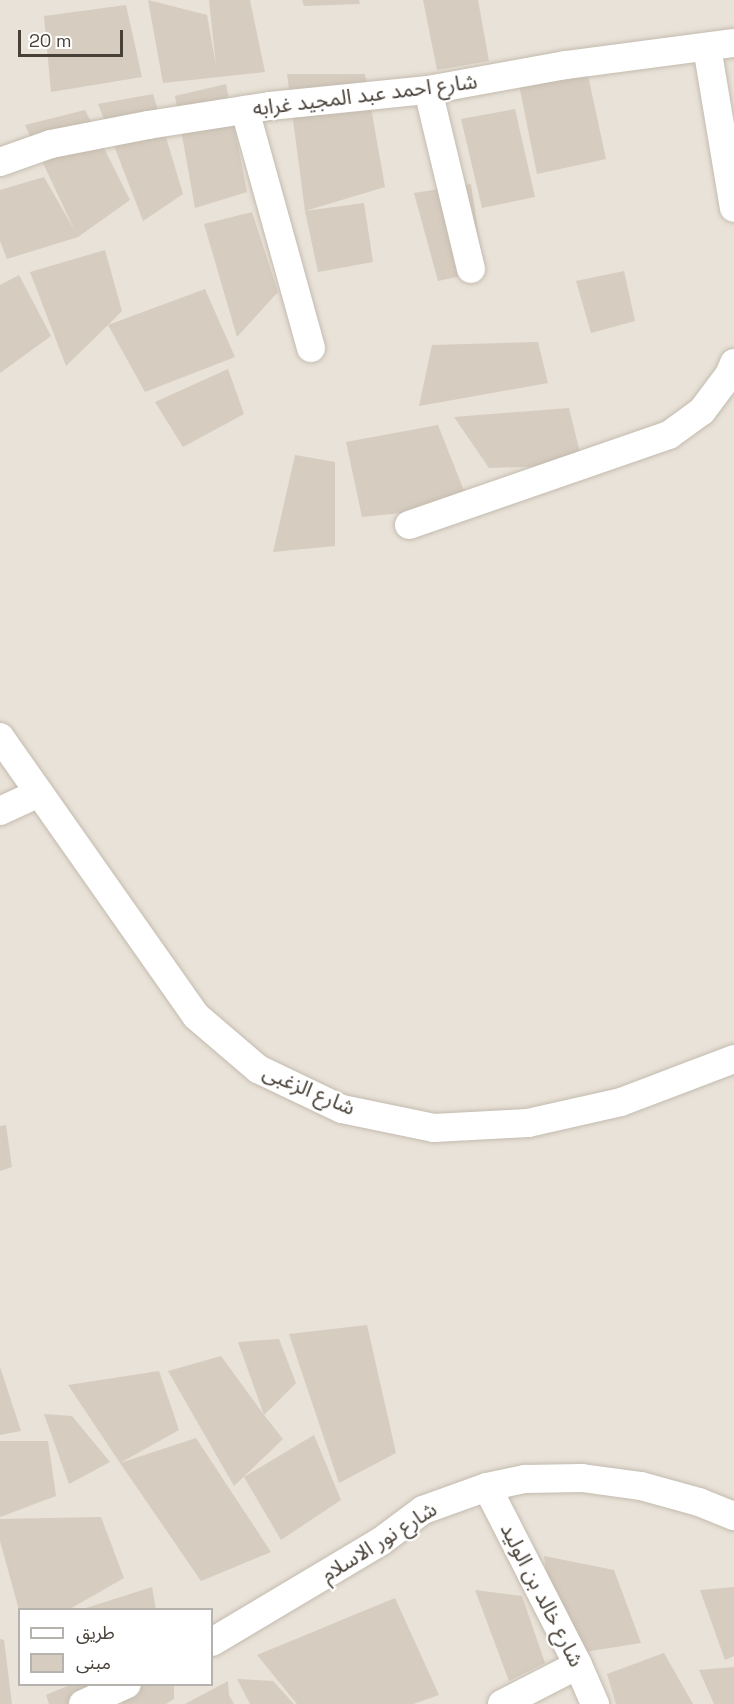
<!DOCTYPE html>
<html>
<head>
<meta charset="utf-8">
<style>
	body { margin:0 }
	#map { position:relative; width:734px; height:1704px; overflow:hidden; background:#f5f1e9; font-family:"Space Grotesk","Noto Sans Arabic",sans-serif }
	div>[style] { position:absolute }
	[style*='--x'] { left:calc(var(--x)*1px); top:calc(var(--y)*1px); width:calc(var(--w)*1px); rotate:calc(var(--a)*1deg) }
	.residential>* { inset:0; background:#e9e2d8 }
	.building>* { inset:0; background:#d6ccbf }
	.roads { filter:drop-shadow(0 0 2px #c3bbaf) drop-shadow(0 0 2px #c3bbaf) }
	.street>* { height:28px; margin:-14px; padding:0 14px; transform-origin:14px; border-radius:14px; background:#fff }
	span { translate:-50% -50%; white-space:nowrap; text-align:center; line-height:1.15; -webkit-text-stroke:4.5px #fff; paint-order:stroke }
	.street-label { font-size:21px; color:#494138 }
	.legend { position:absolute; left:18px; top:1608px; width:195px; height:78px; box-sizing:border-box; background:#fff; border:2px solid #b6b3af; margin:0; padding:8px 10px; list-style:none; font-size:18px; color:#494138 }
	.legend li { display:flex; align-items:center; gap:12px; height:30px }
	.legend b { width:30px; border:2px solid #b6b3af }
	.scale { position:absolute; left:18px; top:30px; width:105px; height:27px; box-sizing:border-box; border:3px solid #494138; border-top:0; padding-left:8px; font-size:18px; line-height:21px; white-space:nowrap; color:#494138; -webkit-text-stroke:4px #fff; paint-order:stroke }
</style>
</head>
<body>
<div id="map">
	<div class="residential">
		<i style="clip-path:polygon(evenodd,0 0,734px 0,734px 1704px,0 1704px,0 0,20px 1610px,212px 1610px,212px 1684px,20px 1684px,20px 1610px)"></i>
	</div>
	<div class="building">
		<i style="clip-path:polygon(148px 0,207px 15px,216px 66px,209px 0,250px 0,265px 72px,163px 83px)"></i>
		<i style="clip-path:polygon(302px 0,359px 0,360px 4px,304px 6px)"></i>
		<i style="clip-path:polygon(423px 0,478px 0,489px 61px,437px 70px)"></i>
		<i style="clip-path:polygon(126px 5px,142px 77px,51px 92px,44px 16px)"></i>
		<i style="clip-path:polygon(587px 71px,606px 159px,537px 174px,519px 85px)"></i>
		<i style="clip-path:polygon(287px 74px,365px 74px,385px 187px,305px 211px,364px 203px,373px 262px,318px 272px,305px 211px)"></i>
		<i style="clip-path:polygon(226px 84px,247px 192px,195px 208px,175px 96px)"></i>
		<i style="clip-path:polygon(153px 94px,183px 194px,143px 221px,98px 104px)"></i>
		<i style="clip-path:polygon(515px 109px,535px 197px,482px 208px,461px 119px)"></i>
		<i style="clip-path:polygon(85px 110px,130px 200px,78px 237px,7px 259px,0 241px,0 190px,44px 177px,75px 231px,25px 125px)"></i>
		<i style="clip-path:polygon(471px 184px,484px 271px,438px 281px,414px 193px)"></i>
		<i style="clip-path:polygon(252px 212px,278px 292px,237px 337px,204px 224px)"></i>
		<i style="clip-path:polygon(105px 250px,122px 311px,108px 325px,205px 289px,235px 357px,145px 392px,108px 325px,66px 366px,30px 272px)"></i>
		<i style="clip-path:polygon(624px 271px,635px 321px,591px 333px,576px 281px)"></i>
		<i style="clip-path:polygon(19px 275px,51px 336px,0 373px,0 285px)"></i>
		<i style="clip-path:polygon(538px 342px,548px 383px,419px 406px,432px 345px)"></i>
		<i style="clip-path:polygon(228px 369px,244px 414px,183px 447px,155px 402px)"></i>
		<i style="clip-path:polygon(569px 408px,583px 465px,489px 468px,454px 417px)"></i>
		<i style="clip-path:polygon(438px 425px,470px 506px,362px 517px,346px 442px)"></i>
		<i style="clip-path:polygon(295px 455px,335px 462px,335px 546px,273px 552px)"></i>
		<i style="clip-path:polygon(6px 1125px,12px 1167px,0 1171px,0 1126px)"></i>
		<i style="clip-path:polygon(367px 1325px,396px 1453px,339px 1483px,289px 1334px)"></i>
		<i style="clip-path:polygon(279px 1339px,296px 1383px,264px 1415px,283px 1439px,234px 1486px,168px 1371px,221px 1356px,264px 1415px,238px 1342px)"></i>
		<i style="clip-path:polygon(0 1367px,21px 1431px,0 1435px)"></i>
		<i style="clip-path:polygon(159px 1371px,179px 1430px,120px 1463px,196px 1438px,271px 1552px,201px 1581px,120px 1463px,68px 1385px)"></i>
		<i style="clip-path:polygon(44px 1414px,72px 1416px,110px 1462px,69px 1484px)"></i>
		<i style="clip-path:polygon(314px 1435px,341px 1500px,281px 1540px,244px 1477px)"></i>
		<i style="clip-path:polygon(0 1441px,48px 1441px,56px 1496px,0 1517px)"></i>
		<i style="clip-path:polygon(101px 1517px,124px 1578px,68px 1610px,19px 1610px,0 1541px,0 1519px)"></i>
		<i style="clip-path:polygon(544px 1556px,614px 1570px,641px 1643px,559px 1656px)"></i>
		<i style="clip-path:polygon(152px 1587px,156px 1610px,83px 1610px,83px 1609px)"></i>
		<i style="clip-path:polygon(734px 1587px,734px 1656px,725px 1660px,700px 1590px)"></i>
		<i style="clip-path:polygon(475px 1590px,522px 1596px,545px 1663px,509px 1681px)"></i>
		<i style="clip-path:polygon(395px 1598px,439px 1695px,413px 1704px,297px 1704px,257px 1655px)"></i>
		<i style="clip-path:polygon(0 1639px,4px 1640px,12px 1704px,0 1704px)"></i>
		<i style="clip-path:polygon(664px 1653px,693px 1704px,616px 1704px,607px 1674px)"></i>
		<i style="clip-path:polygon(734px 1667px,734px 1704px,714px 1704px,699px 1670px)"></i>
		<i style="clip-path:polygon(237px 1679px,273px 1681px,294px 1704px,250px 1704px)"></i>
		<i style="clip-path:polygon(228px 1681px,229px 1695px,234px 1704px,185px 1704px)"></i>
		<i style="clip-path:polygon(72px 1684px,98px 1684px,114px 1704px,49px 1704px,46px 1695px)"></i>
		<i style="clip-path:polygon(113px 1684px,174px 1684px,174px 1699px,166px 1704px,122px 1704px)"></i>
	</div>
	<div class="roads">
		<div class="street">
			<i style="--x:707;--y:47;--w:163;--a:80.5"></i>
			<i style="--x:428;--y:90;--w:184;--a:76.5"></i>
			<i style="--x:245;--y:110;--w:247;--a:74.5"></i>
			<i style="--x:0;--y:162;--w:54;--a:-19.4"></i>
			<i style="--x:51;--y:144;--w:99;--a:-11.1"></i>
			<i style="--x:148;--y:125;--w:123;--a:-8.9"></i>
			<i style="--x:270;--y:106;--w:159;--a:-5.8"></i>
			<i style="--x:428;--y:90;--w:140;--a:-10.3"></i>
			<i style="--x:566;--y:65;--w:169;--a:-7.5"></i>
			<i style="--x:409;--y:525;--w:275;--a:-19.1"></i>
			<i style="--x:669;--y:435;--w:41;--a:-36"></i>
			<i style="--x:702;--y:411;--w:45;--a:-53.1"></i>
			<i style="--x:729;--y:375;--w:13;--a:-67"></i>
			<i style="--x:0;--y:737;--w:341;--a:54.9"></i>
			<i style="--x:196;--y:1016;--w:82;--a:40.5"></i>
			<i style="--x:258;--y:1069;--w:93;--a:25.5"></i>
			<i style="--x:342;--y:1109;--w:94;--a:11.7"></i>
			<i style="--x:434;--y:1128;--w:94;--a:-3"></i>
			<i style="--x:528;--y:1123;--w:95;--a:-12.7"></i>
			<i style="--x:621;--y:1102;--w:121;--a:-20.8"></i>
			<i style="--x:0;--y:811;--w:43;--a:-24.8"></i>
			<i style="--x:487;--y:1487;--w:200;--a:62.9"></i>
			<i style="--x:578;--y:1665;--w:43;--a:66.4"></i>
			<i style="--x:212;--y:1642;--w:196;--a:-30.8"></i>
			<i style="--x:380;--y:1542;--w:54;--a:-36.7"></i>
			<i style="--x:423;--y:1510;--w:68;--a:-19.8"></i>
			<i style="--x:487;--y:1487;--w:39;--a:-12"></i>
			<i style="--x:525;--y:1479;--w:57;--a:-1"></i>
			<i style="--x:582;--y:1478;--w:60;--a:7.7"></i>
			<i style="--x:641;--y:1486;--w:60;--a:15.4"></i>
			<i style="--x:699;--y:1502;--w:38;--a:22"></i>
			<i style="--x:83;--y:1704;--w:48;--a:-24.4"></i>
			<i style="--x:502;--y:1704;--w:85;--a:-27.2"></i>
		</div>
	</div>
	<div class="street-label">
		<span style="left:365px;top:95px;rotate:-7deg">شارع احمد عبد المجيد غرابه</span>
		<span style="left:309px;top:1090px;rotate:23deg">شارع الزغبى</span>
		<span style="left:379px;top:1542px;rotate:-32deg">شارع نور الاسلام</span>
		<span style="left:542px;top:1595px;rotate:63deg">شارع خالد بن الوليد</span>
	</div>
	<ul class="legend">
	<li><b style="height:8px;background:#fff"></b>طريق</li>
	<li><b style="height:16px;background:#d6ccbf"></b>مبنى</li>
	</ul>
	<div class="scale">20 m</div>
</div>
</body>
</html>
